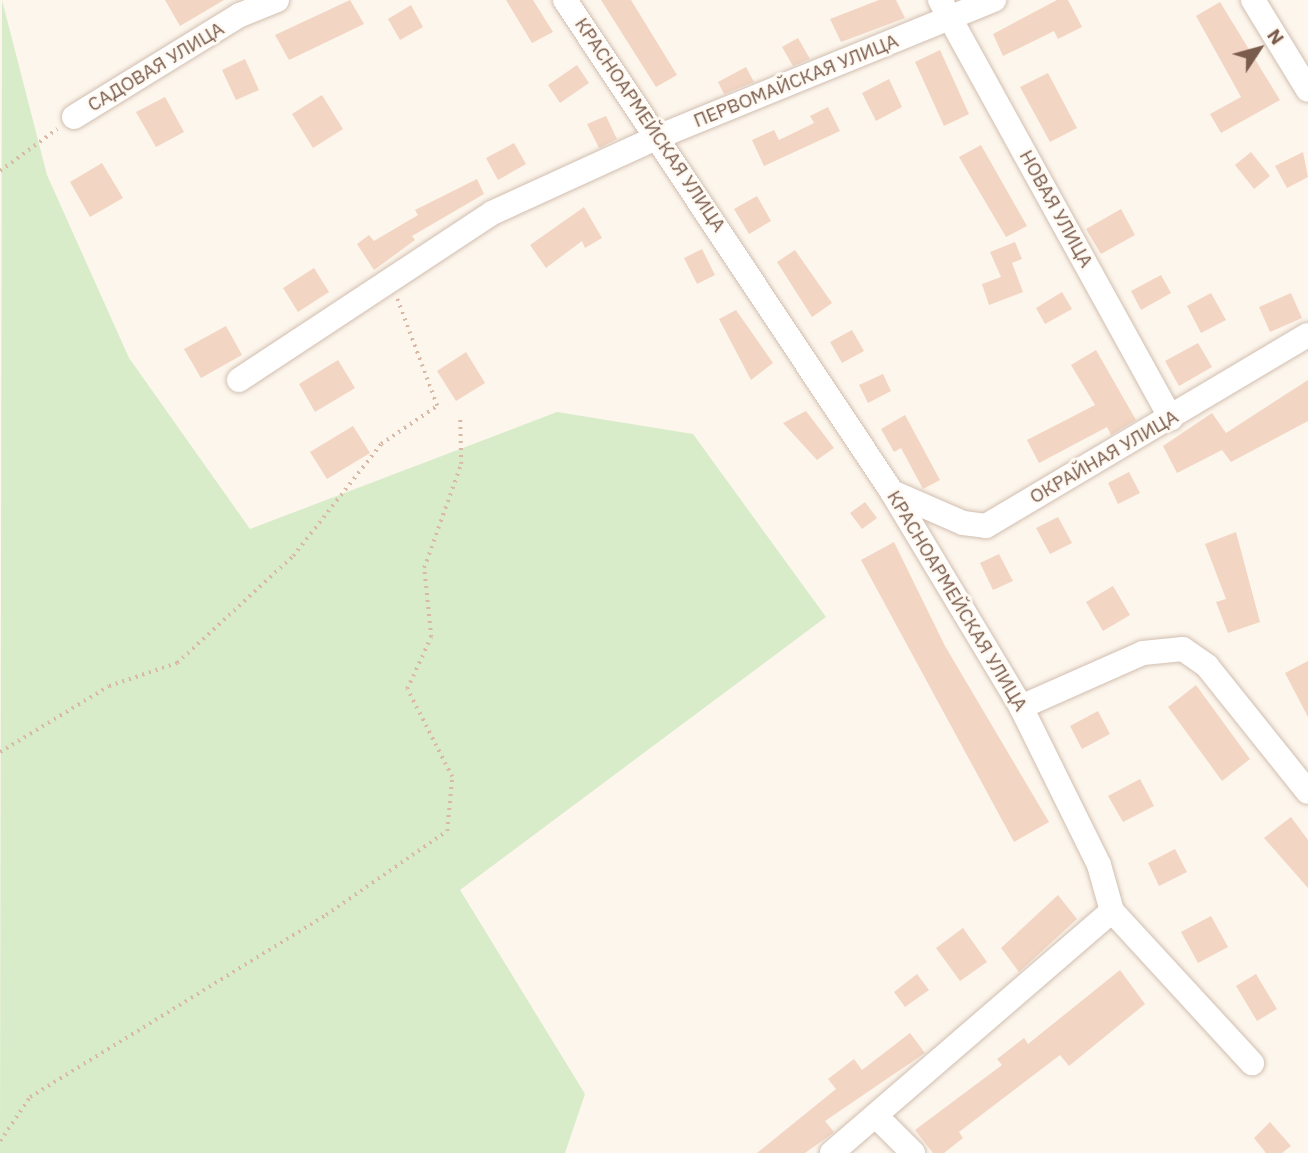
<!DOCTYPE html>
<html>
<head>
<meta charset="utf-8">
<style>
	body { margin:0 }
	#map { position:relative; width:1308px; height:1153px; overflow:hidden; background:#fdf6ec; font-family:"IBM Plex Sans",sans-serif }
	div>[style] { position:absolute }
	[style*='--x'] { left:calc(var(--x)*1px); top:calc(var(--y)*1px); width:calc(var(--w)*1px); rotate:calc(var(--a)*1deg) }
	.green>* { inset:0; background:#d8ecc9 }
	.building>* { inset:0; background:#f3d5c3 }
	.path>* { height:3.5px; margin-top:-1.75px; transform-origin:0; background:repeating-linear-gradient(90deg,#d9b8a5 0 2px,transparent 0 7px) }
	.roads { filter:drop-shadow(0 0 2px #d1beb0) drop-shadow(0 0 2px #d1beb0) }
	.minor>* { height:24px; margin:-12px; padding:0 12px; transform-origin:12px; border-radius:12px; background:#fff }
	span { translate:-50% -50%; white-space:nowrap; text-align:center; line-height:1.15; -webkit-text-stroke:5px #fffaf3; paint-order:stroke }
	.street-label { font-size:19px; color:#7a5c4d }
	.north { position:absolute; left:1224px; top:14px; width:70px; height:70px; -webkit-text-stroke:5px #fffaf3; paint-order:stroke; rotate:54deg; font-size:19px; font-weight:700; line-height:28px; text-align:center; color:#7a5c4d }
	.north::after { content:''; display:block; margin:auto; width:24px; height:32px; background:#7a5c4d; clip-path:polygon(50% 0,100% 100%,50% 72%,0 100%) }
</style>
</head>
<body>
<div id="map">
	<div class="green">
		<i style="clip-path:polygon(2px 0,47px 175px,129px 358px,250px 529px,557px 412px,693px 434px,826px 617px,460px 890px,585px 1094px,565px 1153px,0 1153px)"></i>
	</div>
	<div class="building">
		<i style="clip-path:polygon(165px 0,224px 0,180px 26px)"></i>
		<i style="clip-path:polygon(350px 0,364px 24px,289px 60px,275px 35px)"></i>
		<i style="clip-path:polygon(506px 0,533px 0,553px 32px,532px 43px)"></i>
		<i style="clip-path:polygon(601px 0,631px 0,677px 75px,656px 87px)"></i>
		<i style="clip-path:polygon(879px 0,896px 0,905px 18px,841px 42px,830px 19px)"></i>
		<i style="clip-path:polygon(1057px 0,1068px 0,1082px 27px,1058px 39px,1054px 31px,1003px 56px,993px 34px)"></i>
		<i style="clip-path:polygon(1220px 2px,1280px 100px,1221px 133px,1210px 114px,1241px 97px,1196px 16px)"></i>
		<i style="clip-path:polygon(411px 5px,423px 27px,400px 40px,388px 19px)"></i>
		<i style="clip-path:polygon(798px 38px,810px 59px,793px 66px,782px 47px)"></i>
		<i style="clip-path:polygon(940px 50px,969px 114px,944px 126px,915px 62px)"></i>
		<i style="clip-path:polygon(245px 59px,259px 90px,236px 100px,222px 70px)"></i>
		<i style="clip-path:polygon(577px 65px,589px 83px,560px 103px,548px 85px)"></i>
		<i style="clip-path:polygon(746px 67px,754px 82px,724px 94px,718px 82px)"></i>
		<i style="clip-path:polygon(1048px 73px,1077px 128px,1050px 142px,1020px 87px)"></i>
		<i style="clip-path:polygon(889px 79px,902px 107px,876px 121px,862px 93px)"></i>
		<i style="clip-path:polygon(322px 95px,343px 129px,313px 148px,292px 114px)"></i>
		<i style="clip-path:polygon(165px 97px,184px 132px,156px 147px,136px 112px)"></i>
		<i style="clip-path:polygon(828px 107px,840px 131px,764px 166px,752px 140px,774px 130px,779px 140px,814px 123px,810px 116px)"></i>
		<i style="clip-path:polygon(606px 116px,617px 139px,599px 148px,587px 124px)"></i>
		<i style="clip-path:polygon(514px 143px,526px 164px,498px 180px,486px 158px)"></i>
		<i style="clip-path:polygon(981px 145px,1027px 226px,1006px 237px,959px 157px)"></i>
		<i style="clip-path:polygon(1251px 152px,1270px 176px,1254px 189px,1235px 165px)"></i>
		<i style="clip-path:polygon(1303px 152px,1308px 177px,1287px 188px,1275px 166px)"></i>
		<i style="clip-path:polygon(102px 163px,123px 198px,90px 217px,70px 182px)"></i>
		<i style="clip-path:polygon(477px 179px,484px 194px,412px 236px,415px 240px,374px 270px,357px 244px,369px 235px,374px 241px,418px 215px,415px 210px)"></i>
		<i style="clip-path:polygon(757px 196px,771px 221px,749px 234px,734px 209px)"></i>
		<i style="clip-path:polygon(584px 207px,602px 238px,585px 248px,582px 241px,546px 268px,530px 245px)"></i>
		<i style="clip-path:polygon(1121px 209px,1135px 235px,1101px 254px,1086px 229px)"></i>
		<i style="clip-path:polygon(1015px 242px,1022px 259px,1012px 263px,1023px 292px,989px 305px,982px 284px,1001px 277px,990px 252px)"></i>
		<i style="clip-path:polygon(702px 249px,715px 275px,697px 284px,684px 258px)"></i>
		<i style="clip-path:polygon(795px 250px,832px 303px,812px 317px,777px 262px)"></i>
		<i style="clip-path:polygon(314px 268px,329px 292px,298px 312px,283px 288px)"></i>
		<i style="clip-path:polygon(1161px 275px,1171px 293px,1141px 310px,1131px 291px)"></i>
		<i style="clip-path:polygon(1062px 292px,1072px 309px,1045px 324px,1036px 308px)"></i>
		<i style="clip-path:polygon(1211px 293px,1226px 320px,1201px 333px,1187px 306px)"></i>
		<i style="clip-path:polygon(1291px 293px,1302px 318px,1270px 332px,1259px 307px)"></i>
		<i style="clip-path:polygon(736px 310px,773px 363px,751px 380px,719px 319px)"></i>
		<i style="clip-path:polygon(226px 326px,242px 355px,201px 378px,184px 349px)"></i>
		<i style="clip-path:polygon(852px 330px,864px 351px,842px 363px,830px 342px)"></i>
		<i style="clip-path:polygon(1198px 343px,1212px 367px,1179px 386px,1165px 361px)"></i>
		<i style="clip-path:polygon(1096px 350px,1136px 420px,1111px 435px,1107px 427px,1039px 463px,1027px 440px,1095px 405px,1071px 365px)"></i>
		<i style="clip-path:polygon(466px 352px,485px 383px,456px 401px,437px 371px)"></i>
		<i style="clip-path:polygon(338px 360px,355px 388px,315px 412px,299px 384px)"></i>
		<i style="clip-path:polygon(883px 374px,891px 391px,868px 403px,859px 385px)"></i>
		<i style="clip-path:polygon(1308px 380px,1308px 421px,1231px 462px,1222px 450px,1177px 473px,1163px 446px,1212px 413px,1226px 433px)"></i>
		<i style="clip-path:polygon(806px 411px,834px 448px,817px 460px,783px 423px)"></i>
		<i style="clip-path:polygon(905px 415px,940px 480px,923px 489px,901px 448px,894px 452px,881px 429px)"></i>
		<i style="clip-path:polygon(353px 426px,370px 453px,327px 479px,310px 452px)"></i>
		<i style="clip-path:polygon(1129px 472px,1140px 493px,1118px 504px,1108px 483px)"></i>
		<i style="clip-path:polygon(865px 502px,877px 518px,862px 529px,850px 513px)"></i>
		<i style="clip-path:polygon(1058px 517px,1072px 543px,1050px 554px,1036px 528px)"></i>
		<i style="clip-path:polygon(1236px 532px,1260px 622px,1228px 633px,1216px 602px,1226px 599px,1205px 544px)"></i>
		<i style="clip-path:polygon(894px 542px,945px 646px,1049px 822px,1014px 842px,861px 560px)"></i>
		<i style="clip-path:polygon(999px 554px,1013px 581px,993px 590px,980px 563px)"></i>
		<i style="clip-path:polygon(1113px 586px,1130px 615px,1103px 631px,1086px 602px)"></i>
		<i style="clip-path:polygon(1308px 661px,1308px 717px,1285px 673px)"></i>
		<i style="clip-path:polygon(1196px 685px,1250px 759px,1222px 781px,1168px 707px)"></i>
		<i style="clip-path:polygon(1098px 711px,1110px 734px,1082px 749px,1070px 726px)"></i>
		<i style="clip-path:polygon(1140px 779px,1154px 806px,1123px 822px,1108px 796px)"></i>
		<i style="clip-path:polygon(1291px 817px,1308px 840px,1308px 888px,1264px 838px)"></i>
		<i style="clip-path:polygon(1175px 849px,1187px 872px,1159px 886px,1148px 863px)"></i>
		<i style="clip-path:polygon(1058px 895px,1077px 919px,1019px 972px,1001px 948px)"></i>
		<i style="clip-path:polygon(1211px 916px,1228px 947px,1198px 963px,1181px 932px)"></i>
		<i style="clip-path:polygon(963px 928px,987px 962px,960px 981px,936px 948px)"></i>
		<i style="clip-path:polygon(1120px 970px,1145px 1004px,1069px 1066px,1060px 1055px,959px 1132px,963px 1138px,944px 1153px,933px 1153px,915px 1130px,1002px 1065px,997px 1059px,1024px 1038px,1028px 1044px)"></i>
		<i style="clip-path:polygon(917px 974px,929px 990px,905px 1007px,894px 992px)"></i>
		<i style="clip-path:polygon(1256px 974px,1277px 1009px,1257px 1021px,1236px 986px)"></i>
		<i style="clip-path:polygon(910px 1033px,925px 1053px,825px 1121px,834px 1132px,829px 1136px,805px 1153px,757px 1153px,836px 1089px,828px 1079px,854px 1059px,862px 1070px)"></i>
		<i style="clip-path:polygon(1270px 1122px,1291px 1146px,1282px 1153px,1266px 1153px,1254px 1138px)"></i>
	</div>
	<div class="path">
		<i style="--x:0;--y:171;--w:71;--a:-36.4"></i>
		<i style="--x:0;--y:752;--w:127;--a:-31.2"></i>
		<i style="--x:109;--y:686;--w:72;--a:-18.7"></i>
		<i style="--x:177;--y:663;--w:158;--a:-42.7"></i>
		<i style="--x:293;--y:556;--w:142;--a:-51.8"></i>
		<i style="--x:381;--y:444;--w:68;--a:-34.2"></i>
		<i style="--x:437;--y:406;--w:114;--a:-110.5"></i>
		<i style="--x:0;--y:1141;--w:53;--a:-55.7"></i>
		<i style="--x:30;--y:1097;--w:347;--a:-31.6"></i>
		<i style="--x:326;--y:915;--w:147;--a:-34.8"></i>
		<i style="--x:447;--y:831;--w:54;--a:-84.7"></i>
		<i style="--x:452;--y:777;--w:99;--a:-117.1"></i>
		<i style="--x:407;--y:689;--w:57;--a:-65.2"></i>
		<i style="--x:431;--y:637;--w:69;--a:-95.8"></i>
		<i style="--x:424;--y:568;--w:110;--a:-70.4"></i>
		<i style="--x:461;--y:464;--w:45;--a:-91.3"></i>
	</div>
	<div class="roads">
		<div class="minor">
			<i style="--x:565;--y:0;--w:591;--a:56.39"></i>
			<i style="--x:892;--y:492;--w:251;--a:59"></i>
			<i style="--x:1021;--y:707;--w:176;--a:63.7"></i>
			<i style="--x:1099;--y:865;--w:48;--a:74.2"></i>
			<i style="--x:1112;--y:911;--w:370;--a:139.2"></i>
			<i style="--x:940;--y:0;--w:478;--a:61.1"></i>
			<i style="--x:1253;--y:0;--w:105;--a:58.6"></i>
			<i style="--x:74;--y:117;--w:195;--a:-31.6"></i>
			<i style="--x:240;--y:15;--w:40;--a:-22"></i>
			<i style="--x:239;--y:380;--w:303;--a:-33.4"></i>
			<i style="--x:492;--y:213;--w:185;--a:-24.6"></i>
			<i style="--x:660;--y:136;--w:361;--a:-22.2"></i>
			<i style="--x:892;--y:492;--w:77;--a:23.6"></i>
			<i style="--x:963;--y:523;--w:23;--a:7"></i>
			<i style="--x:986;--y:526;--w:374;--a:-30.7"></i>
			<i style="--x:1021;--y:707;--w:133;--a:-23.9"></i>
			<i style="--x:1143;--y:653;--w:40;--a:-5.7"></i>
			<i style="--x:1183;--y:649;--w:29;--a:35"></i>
			<i style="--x:1207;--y:666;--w:161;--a:51.3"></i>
			<i style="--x:1112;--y:911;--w:207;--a:47.4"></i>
			<i style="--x:877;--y:1117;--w:51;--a:45"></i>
		</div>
	</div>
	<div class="street-label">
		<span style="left:156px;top:67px;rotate:-31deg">САДОВАЯ УЛИЦА</span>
		<span style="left:796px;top:81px;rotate:-22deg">ПЕРВОМАЙСКАЯ УЛИЦА</span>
		<span style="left:650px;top:125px;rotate:56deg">КРАСНОАРМЕЙСКАЯ УЛИЦА</span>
		<span style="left:1056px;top:209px;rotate:61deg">НОВАЯ УЛИЦА</span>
		<span style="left:1104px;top:457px;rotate:-30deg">ОКРАЙНАЯ УЛИЦА</span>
		<span style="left:957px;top:601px;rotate:59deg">КРАСНОАРМЕЙСКАЯ УЛИЦА</span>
	</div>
	<div class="north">N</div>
</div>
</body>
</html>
